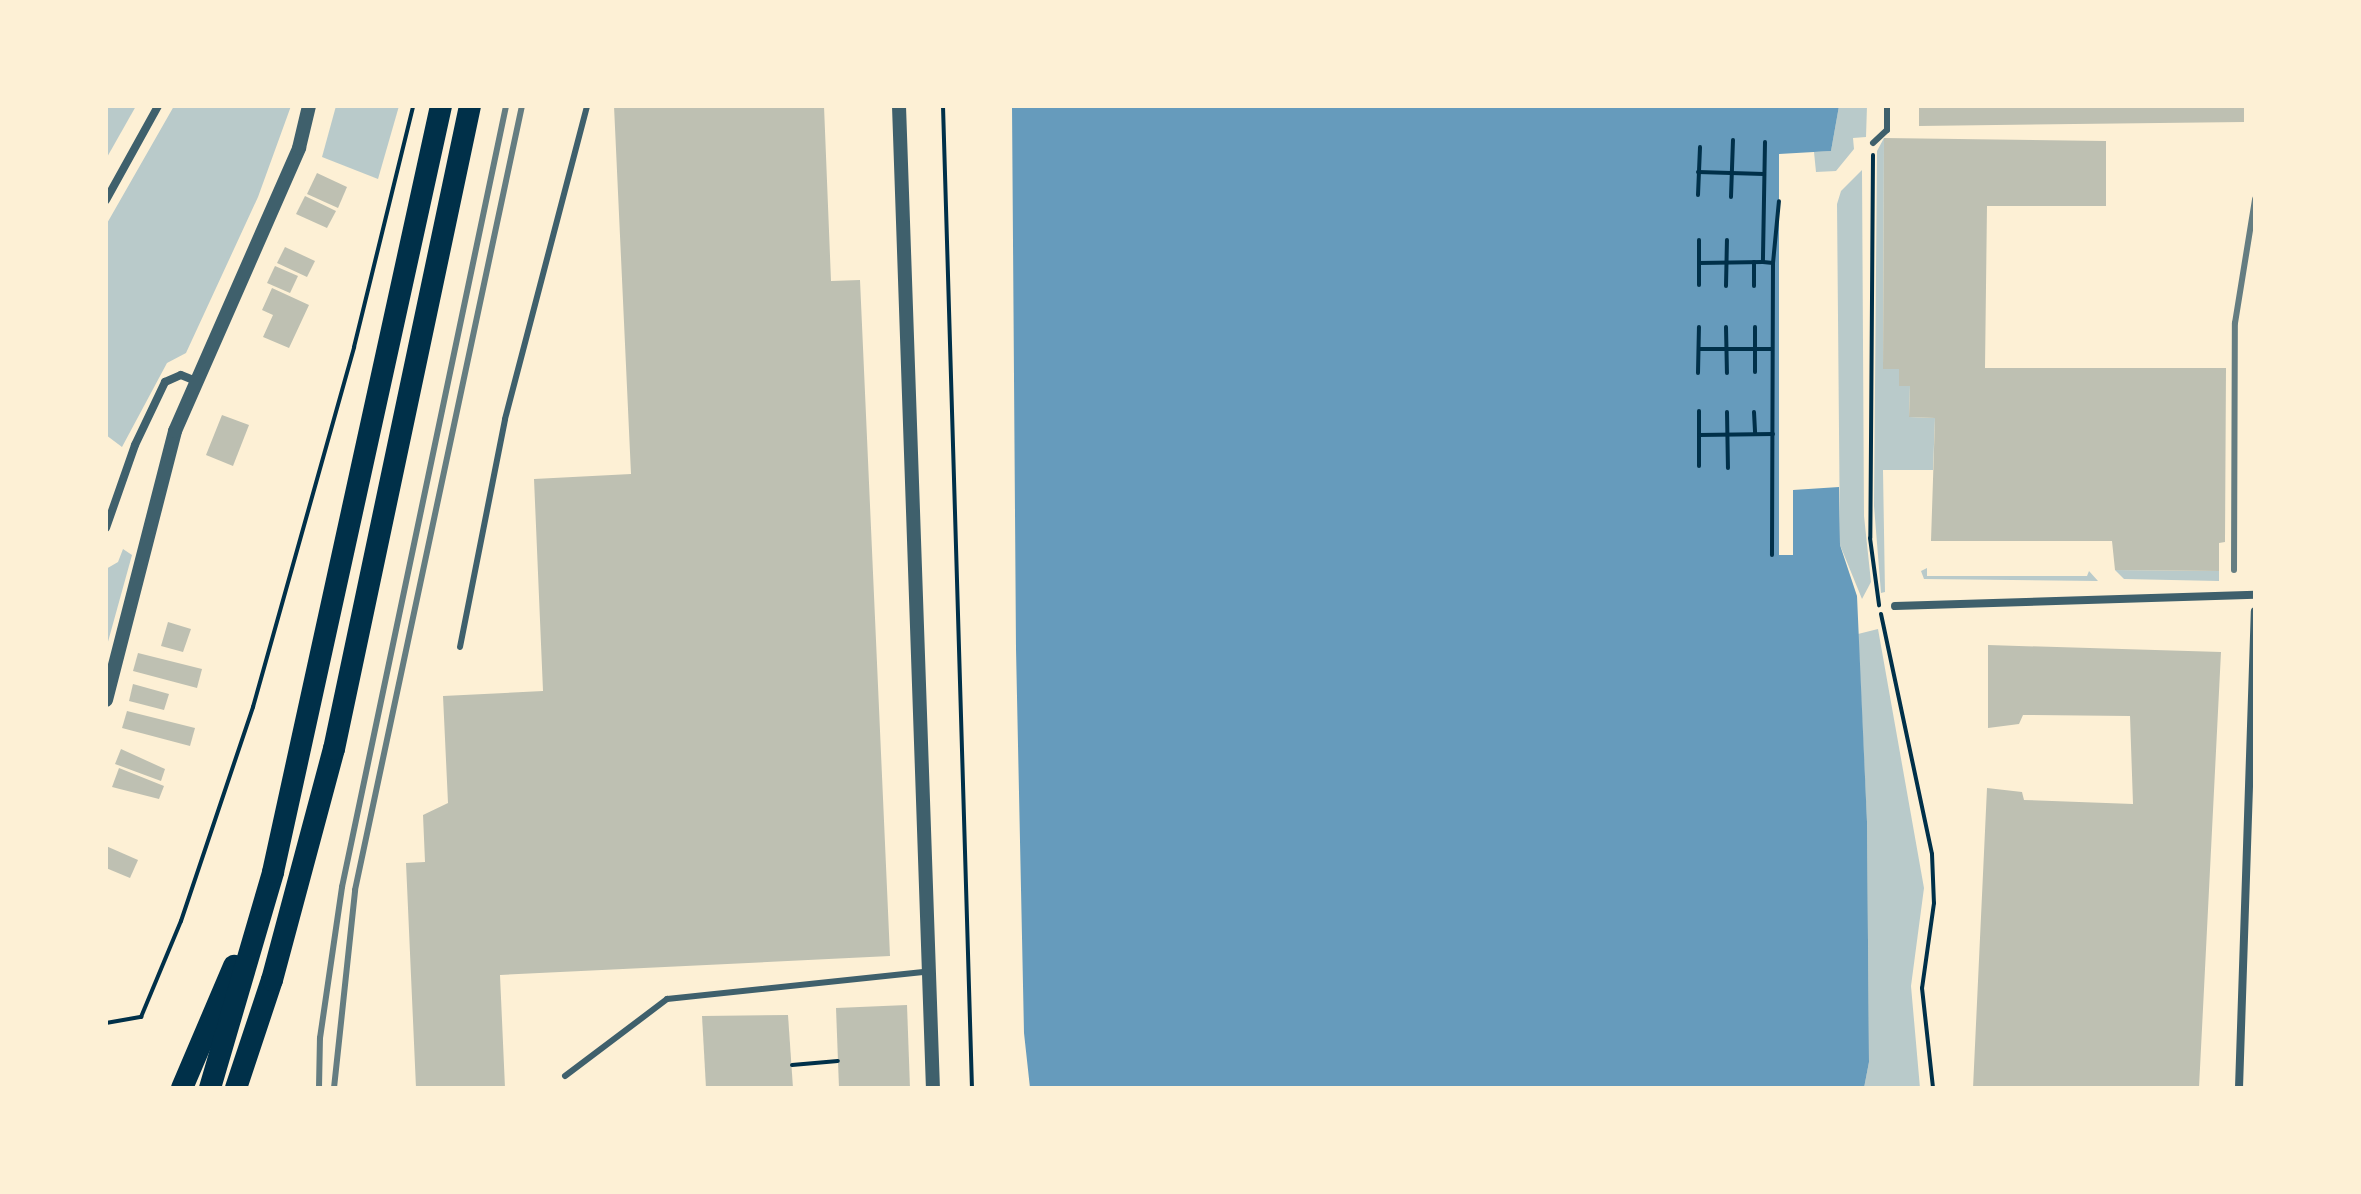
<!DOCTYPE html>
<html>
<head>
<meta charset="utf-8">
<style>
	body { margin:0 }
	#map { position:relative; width:2361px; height:1194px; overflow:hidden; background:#fdf0d5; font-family:"Alegreya Sans",sans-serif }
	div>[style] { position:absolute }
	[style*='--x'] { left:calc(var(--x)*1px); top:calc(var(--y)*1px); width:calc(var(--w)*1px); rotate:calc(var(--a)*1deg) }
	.green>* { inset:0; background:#b9caca }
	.water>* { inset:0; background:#669bbc }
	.building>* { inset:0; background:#bec0b2 }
	.path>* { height:4px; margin:-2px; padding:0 2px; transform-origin:2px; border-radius:2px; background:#003049 }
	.service>* { height:6px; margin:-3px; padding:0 3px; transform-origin:3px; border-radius:3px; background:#3f606c }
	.minor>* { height:8px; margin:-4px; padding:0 4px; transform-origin:4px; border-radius:4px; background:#3f606c }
	.tertiary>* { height:14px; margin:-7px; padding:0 7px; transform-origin:7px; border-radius:7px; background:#3f606c }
	.motorway>* { height:22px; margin:-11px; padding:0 11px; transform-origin:11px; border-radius:11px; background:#003049 }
	.rail>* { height:6px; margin:-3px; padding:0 3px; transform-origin:3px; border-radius:3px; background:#657d81 }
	span { translate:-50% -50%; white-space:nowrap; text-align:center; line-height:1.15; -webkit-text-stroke:8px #fdf0d5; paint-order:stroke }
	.frame { position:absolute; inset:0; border:108px solid #fdf0d5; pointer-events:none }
</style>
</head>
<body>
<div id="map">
	<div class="green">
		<i style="clip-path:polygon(106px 106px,136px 106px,106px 159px)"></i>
		<i style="clip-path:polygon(174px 106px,291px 106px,258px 197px,186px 353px,167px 363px,122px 447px,106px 435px,106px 225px)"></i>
		<i style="clip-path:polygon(336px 106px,399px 106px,378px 179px,322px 157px)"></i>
		<i style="clip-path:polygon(1839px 106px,1867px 106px,1866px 137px,1853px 138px,1854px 149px,1836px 171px,1816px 172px,1814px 152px,1831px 151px)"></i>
		<i style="clip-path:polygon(1884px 138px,1883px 369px,1899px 369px,1910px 386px,1909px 417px,1935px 418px,1933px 470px,1883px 470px,1885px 592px,1881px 593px,1874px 506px,1877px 151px)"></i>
		<i style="clip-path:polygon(1862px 170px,1864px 516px,1871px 582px,1862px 599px,1840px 545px,1837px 204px,1841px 191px)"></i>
		<i style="clip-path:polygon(123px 549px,132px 555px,106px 649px,106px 569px,118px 562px)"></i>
		<i style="clip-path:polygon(1927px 568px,1927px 576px,2087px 576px,2089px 571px,2098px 581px,1924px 579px,1921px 571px)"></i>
		<i style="clip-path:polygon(2115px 570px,2219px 571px,2219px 581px,2124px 579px)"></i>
		<i style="clip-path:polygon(1878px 629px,1924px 888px,1911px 986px,1920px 1088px,1864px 1088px,1869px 1062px,1867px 822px,1858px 634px)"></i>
	</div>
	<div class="water">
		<i style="clip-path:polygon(1012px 106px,1839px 106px,1831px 151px,1779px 154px,1779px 555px,1793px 555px,1793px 490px,1839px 487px,1840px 545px,1857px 596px,1867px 822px,1869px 1062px,1864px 1088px,1030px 1088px,1024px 1033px,1016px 649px)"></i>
	</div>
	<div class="building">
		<i style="clip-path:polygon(614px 106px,824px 106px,831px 281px,860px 280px,890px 956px,500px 975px,505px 1088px,416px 1088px,406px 863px,425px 862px,423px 815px,448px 803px,443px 696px,543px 691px,534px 479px,631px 474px)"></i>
		<i style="clip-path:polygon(1919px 106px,2244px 106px,2244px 122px,1919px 126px)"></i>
		<i style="clip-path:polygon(1884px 138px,2106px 141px,2106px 206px,1987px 206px,1985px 368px,2226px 368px,2225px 542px,2219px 543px,2219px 571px,2115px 570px,2112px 541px,1931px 541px,1935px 418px,1909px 417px,1910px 386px,1899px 386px,1899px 369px,1883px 369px)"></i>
		<i style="clip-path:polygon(317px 173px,347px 187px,338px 208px,307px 194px)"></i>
		<i style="clip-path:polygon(305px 196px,336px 211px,327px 228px,296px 214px)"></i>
		<i style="clip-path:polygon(285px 247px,315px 261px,307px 277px,277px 263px)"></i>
		<i style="clip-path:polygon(275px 266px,298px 276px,290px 293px,267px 283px)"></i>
		<i style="clip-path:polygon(272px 288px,309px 305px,289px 348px,263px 337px,273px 315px,262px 310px)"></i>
		<i style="clip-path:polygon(222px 415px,249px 425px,233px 466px,206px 455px)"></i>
		<i style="clip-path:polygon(168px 622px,191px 629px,183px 652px,161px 646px)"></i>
		<i style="clip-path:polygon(1988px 645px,2221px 652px,2199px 1088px,1973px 1088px,1987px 788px,2022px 792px,2024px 800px,2133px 804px,2130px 716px,2023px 715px,2019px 724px,1988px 728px)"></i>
		<i style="clip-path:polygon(138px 653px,202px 669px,197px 688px,133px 671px)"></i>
		<i style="clip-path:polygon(133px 684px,169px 694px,164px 710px,129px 701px)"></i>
		<i style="clip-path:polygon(127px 711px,195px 728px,190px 746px,122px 728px)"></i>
		<i style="clip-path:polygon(121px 749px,165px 769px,161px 781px,115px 764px)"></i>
		<i style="clip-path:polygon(119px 768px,164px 786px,159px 799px,112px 787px)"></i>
		<i style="clip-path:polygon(106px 846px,138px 860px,130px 878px,106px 868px)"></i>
		<i style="clip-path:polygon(907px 1005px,910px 1088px,839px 1088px,836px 1008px)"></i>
		<i style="clip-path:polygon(788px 1015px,793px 1088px,706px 1088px,702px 1016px)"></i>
	</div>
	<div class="path">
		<i style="--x:943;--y:106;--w:982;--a:88.31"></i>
		<i style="--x:1765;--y:142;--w:120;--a:91"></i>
		<i style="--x:1763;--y:262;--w:10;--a:6"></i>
		<i style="--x:1773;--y:263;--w:292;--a:90.2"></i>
		<i style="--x:1873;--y:155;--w:383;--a:90.4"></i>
		<i style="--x:1870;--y:538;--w:68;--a:82.3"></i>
		<i style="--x:1698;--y:172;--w:66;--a:1.7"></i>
		<i style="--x:1698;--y:195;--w:48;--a:-87.6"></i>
		<i style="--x:1731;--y:197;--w:57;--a:-88"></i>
		<i style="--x:1699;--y:263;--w:64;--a:-0.9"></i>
		<i style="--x:1773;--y:263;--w:62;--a:-84.5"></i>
		<i style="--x:1699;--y:285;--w:45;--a:-90"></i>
		<i style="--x:1726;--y:286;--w:46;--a:-88.8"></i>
		<i style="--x:1754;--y:286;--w:24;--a:-90"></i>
		<i style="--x:1726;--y:327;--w:46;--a:88.8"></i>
		<i style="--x:1699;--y:349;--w:73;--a:0"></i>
		<i style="--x:1755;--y:372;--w:45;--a:-90"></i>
		<i style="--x:1698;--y:373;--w:46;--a:-88.8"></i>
		<i style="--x:1699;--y:411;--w:55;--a:90"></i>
		<i style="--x:1727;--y:412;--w:56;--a:89"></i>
		<i style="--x:1754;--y:412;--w:22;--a:87"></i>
		<i style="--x:1699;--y:435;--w:74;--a:-0.8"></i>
		<i style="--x:1881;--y:614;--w:245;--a:78"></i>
		<i style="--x:1932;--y:854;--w:49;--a:87.7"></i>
		<i style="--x:1934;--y:903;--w:86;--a:98"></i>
		<i style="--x:1922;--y:988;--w:101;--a:83.7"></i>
		<i style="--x:106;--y:1023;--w:36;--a:-10"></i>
		<i style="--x:141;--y:1017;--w:104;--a:-67.4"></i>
		<i style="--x:181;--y:921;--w:226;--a:-71.4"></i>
		<i style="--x:253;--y:707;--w:374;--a:-74.3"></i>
		<i style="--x:354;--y:347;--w:248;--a:-76.2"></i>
		<i style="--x:792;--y:1065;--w:46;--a:-5"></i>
	</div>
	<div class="service">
		<i style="--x:1873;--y:143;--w:19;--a:-43"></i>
		<i style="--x:1887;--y:130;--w:24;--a:-90"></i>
		<i style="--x:460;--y:647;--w:232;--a:-78.8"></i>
		<i style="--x:505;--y:419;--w:324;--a:-75.3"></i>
		<i style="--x:565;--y:1076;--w:128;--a:-37"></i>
		<i style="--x:667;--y:999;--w:260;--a:-6"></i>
	</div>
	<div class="minor">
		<i style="--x:106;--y:200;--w:107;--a:-61"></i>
		<i style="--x:106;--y:528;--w:88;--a:-70.7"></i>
		<i style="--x:135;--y:445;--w:70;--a:-64.5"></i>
		<i style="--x:165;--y:382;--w:17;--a:-24"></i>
		<i style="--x:181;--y:375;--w:18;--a:22"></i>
		<i style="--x:1895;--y:606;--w:360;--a:-1.8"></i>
		<i style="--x:2239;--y:1088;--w:477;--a:-88.1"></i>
	</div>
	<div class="tertiary">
		<i style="--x:899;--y:106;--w:983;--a:88.02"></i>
		<i style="--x:106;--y:700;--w:278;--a:-75.6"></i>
		<i style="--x:175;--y:431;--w:309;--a:-66.3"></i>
		<i style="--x:299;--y:148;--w:43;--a:-76.6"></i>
	</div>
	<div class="motorway">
		<i style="--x:182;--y:1088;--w:133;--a:-66.9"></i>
		<i style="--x:210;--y:1088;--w:225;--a:-73.7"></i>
		<i style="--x:273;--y:872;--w:784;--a:-77.63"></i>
		<i style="--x:236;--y:1088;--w:114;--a:-71.6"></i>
		<i style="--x:272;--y:980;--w:239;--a:-75"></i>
		<i style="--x:334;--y:749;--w:657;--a:-78.06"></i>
	</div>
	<div class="rail">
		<i style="--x:2234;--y:570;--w:247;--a:-89.8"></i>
		<i style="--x:2235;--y:323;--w:126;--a:-80.8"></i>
		<i style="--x:319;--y:1088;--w:50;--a:-88.9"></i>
		<i style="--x:320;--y:1038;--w:153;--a:-81.7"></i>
		<i style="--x:342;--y:887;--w:798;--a:-78.14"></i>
		<i style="--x:334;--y:1088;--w:199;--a:-83.9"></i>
		<i style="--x:355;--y:890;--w:802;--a:-77.98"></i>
	</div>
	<div class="frame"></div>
</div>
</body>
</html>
